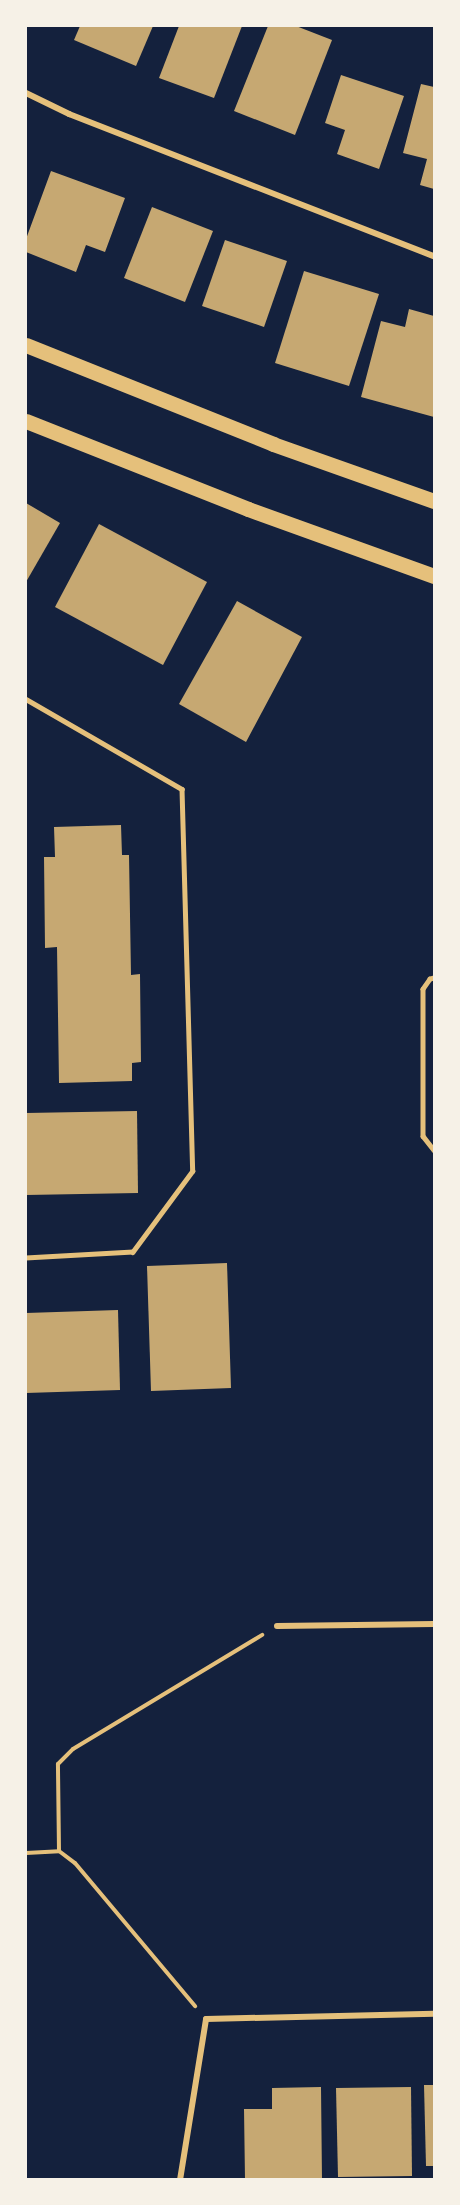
<!DOCTYPE html>
<html>
<head>
<meta charset="utf-8">
<style>
	body { margin:0 }
	#map { position:relative; width:460px; height:2205px; overflow:hidden; background:#14213d; font-family:"Public Sans",sans-serif }
	div>[style] { position:absolute }
	[style*='--x'] { left:calc(var(--x)*1px); top:calc(var(--y)*1px); width:calc(var(--w)*1px); rotate:calc(var(--a)*1deg) }
	.building>* { inset:0; background:#c6a872 }
	.path>* { height:4px; margin:-2px; padding:0 2px; transform-origin:2px; border-radius:2px; background:#e5c07b }
	.service>* { height:4.5px; margin:-2.25px; padding:0 2.25px; transform-origin:2.25px; border-radius:2.25px; background:#e5c07b }
	.minor>* { height:6px; margin:-3px; padding:0 3px; transform-origin:3px; border-radius:3px; background:#e5c07b }
	.primary>* { height:15px; margin:-7.5px; padding:0 7.5px; transform-origin:7.5px; border-radius:7.5px; background:#e5c07b }
	span { translate:-50% -50%; white-space:nowrap; text-align:center; line-height:1.15; -webkit-text-stroke:4.5px #f6f1e7; paint-order:stroke }
	.frame { position:absolute; inset:0; border:27px solid #f6f1e7; pointer-events:none }
</style>
</head>
<body>
<div id="map">
	<div class="building">
		<i style="clip-path:polygon(80px 26px,153px 26px,136px 66px,74px 40px)"></i>
		<i style="clip-path:polygon(179px 26px,242px 26px,214px 98px,159px 78px)"></i>
		<i style="clip-path:polygon(268px 26px,296px 26px,332px 40px,295px 135px,234px 111px)"></i>
		<i style="clip-path:polygon(341px 75px,404px 96px,379px 169px,337px 154px,345px 130px,325px 123px)"></i>
		<i style="clip-path:polygon(421px 84px,434px 87px,434px 189px,420px 185px,427px 159px,403px 153px)"></i>
		<i style="clip-path:polygon(51px 171px,125px 198px,105px 252px,86px 245px,76px 272px,26px 252px,26px 239px)"></i>
		<i style="clip-path:polygon(152px 207px,213px 231px,185px 302px,124px 278px)"></i>
		<i style="clip-path:polygon(225px 240px,287px 261px,264px 327px,202px 306px)"></i>
		<i style="clip-path:polygon(304px 271px,379px 294px,349px 386px,275px 363px)"></i>
		<i style="clip-path:polygon(409px 309px,434px 316px,434px 417px,361px 397px,381px 321px,405px 327px)"></i>
		<i style="clip-path:polygon(26px 503px,60px 523px,26px 582px)"></i>
		<i style="clip-path:polygon(99px 524px,207px 582px,163px 665px,55px 607px)"></i>
		<i style="clip-path:polygon(237px 601px,302px 637px,246px 742px,179px 704px)"></i>
		<i style="clip-path:polygon(121px 825px,122px 855px,129px 855px,131px 975px,140px 974px,141px 1062px,132px 1063px,132px 1081px,59px 1083px,57px 947px,45px 948px,44px 857px,55px 857px,54px 827px)"></i>
		<i style="clip-path:polygon(137px 1111px,138px 1193px,26px 1195px,26px 1113px)"></i>
		<i style="clip-path:polygon(227px 1263px,231px 1388px,151px 1391px,147px 1266px)"></i>
		<i style="clip-path:polygon(118px 1310px,120px 1390px,26px 1393px,26px 1313px)"></i>
		<i style="clip-path:polygon(424px 2085px,434px 2085px,434px 2166px,426px 2166px)"></i>
		<i style="clip-path:polygon(321px 2087px,322px 2180px,245px 2180px,244px 2109px,272px 2109px,272px 2088px)"></i>
		<i style="clip-path:polygon(411px 2087px,412px 2176px,338px 2177px,336px 2088px)"></i>
	</div>
	<div class="path">
		<i style="--x:59;--y:1851;--w:87;--a:-90.7"></i>
		<i style="--x:58;--y:1764;--w:21;--a:-45"></i>
		<i style="--x:73;--y:1749;--w:221;--a:-31.1"></i>
		<i style="--x:59;--y:1851;--w:20;--a:37"></i>
		<i style="--x:75;--y:1863;--w:187;--a:50"></i>
		<i style="--x:26;--y:1853;--w:33;--a:-3"></i>
	</div>
	<div class="service">
		<i style="--x:26;--y:699;--w:180;--a:30"></i>
		<i style="--x:182;--y:789;--w:382;--a:88.4"></i>
		<i style="--x:193;--y:1171;--w:101;--a:126.5"></i>
		<i style="--x:133;--y:1252;--w:107;--a:176.8"></i>
		<i style="--x:434;--y:978;--w:4;--a:166"></i>
		<i style="--x:430;--y:979;--w:12;--a:125"></i>
		<i style="--x:423;--y:989;--w:147;--a:90"></i>
		<i style="--x:423;--y:1136;--w:18;--a:52"></i>
	</div>
	<div class="minor">
		<i style="--x:26;--y:93;--w:48;--a:26"></i>
		<i style="--x:69;--y:114;--w:392;--a:21.3"></i>
		<i style="--x:277;--y:1626;--w:157;--a:-0.7"></i>
		<i style="--x:180;--y:2180;--w:163;--a:-80.8"></i>
		<i style="--x:206;--y:2019;--w:228;--a:-1.3"></i>
	</div>
	<div class="primary">
		<i style="--x:26;--y:345;--w:266;--a:21.8"></i>
		<i style="--x:273;--y:444;--w:171;--a:19.5"></i>
		<i style="--x:26;--y:421;--w:239;--a:21.6"></i>
		<i style="--x:248;--y:509;--w:198;--a:19.8"></i>
	</div>
	<div class="frame"></div>
</div>
</body>
</html>
